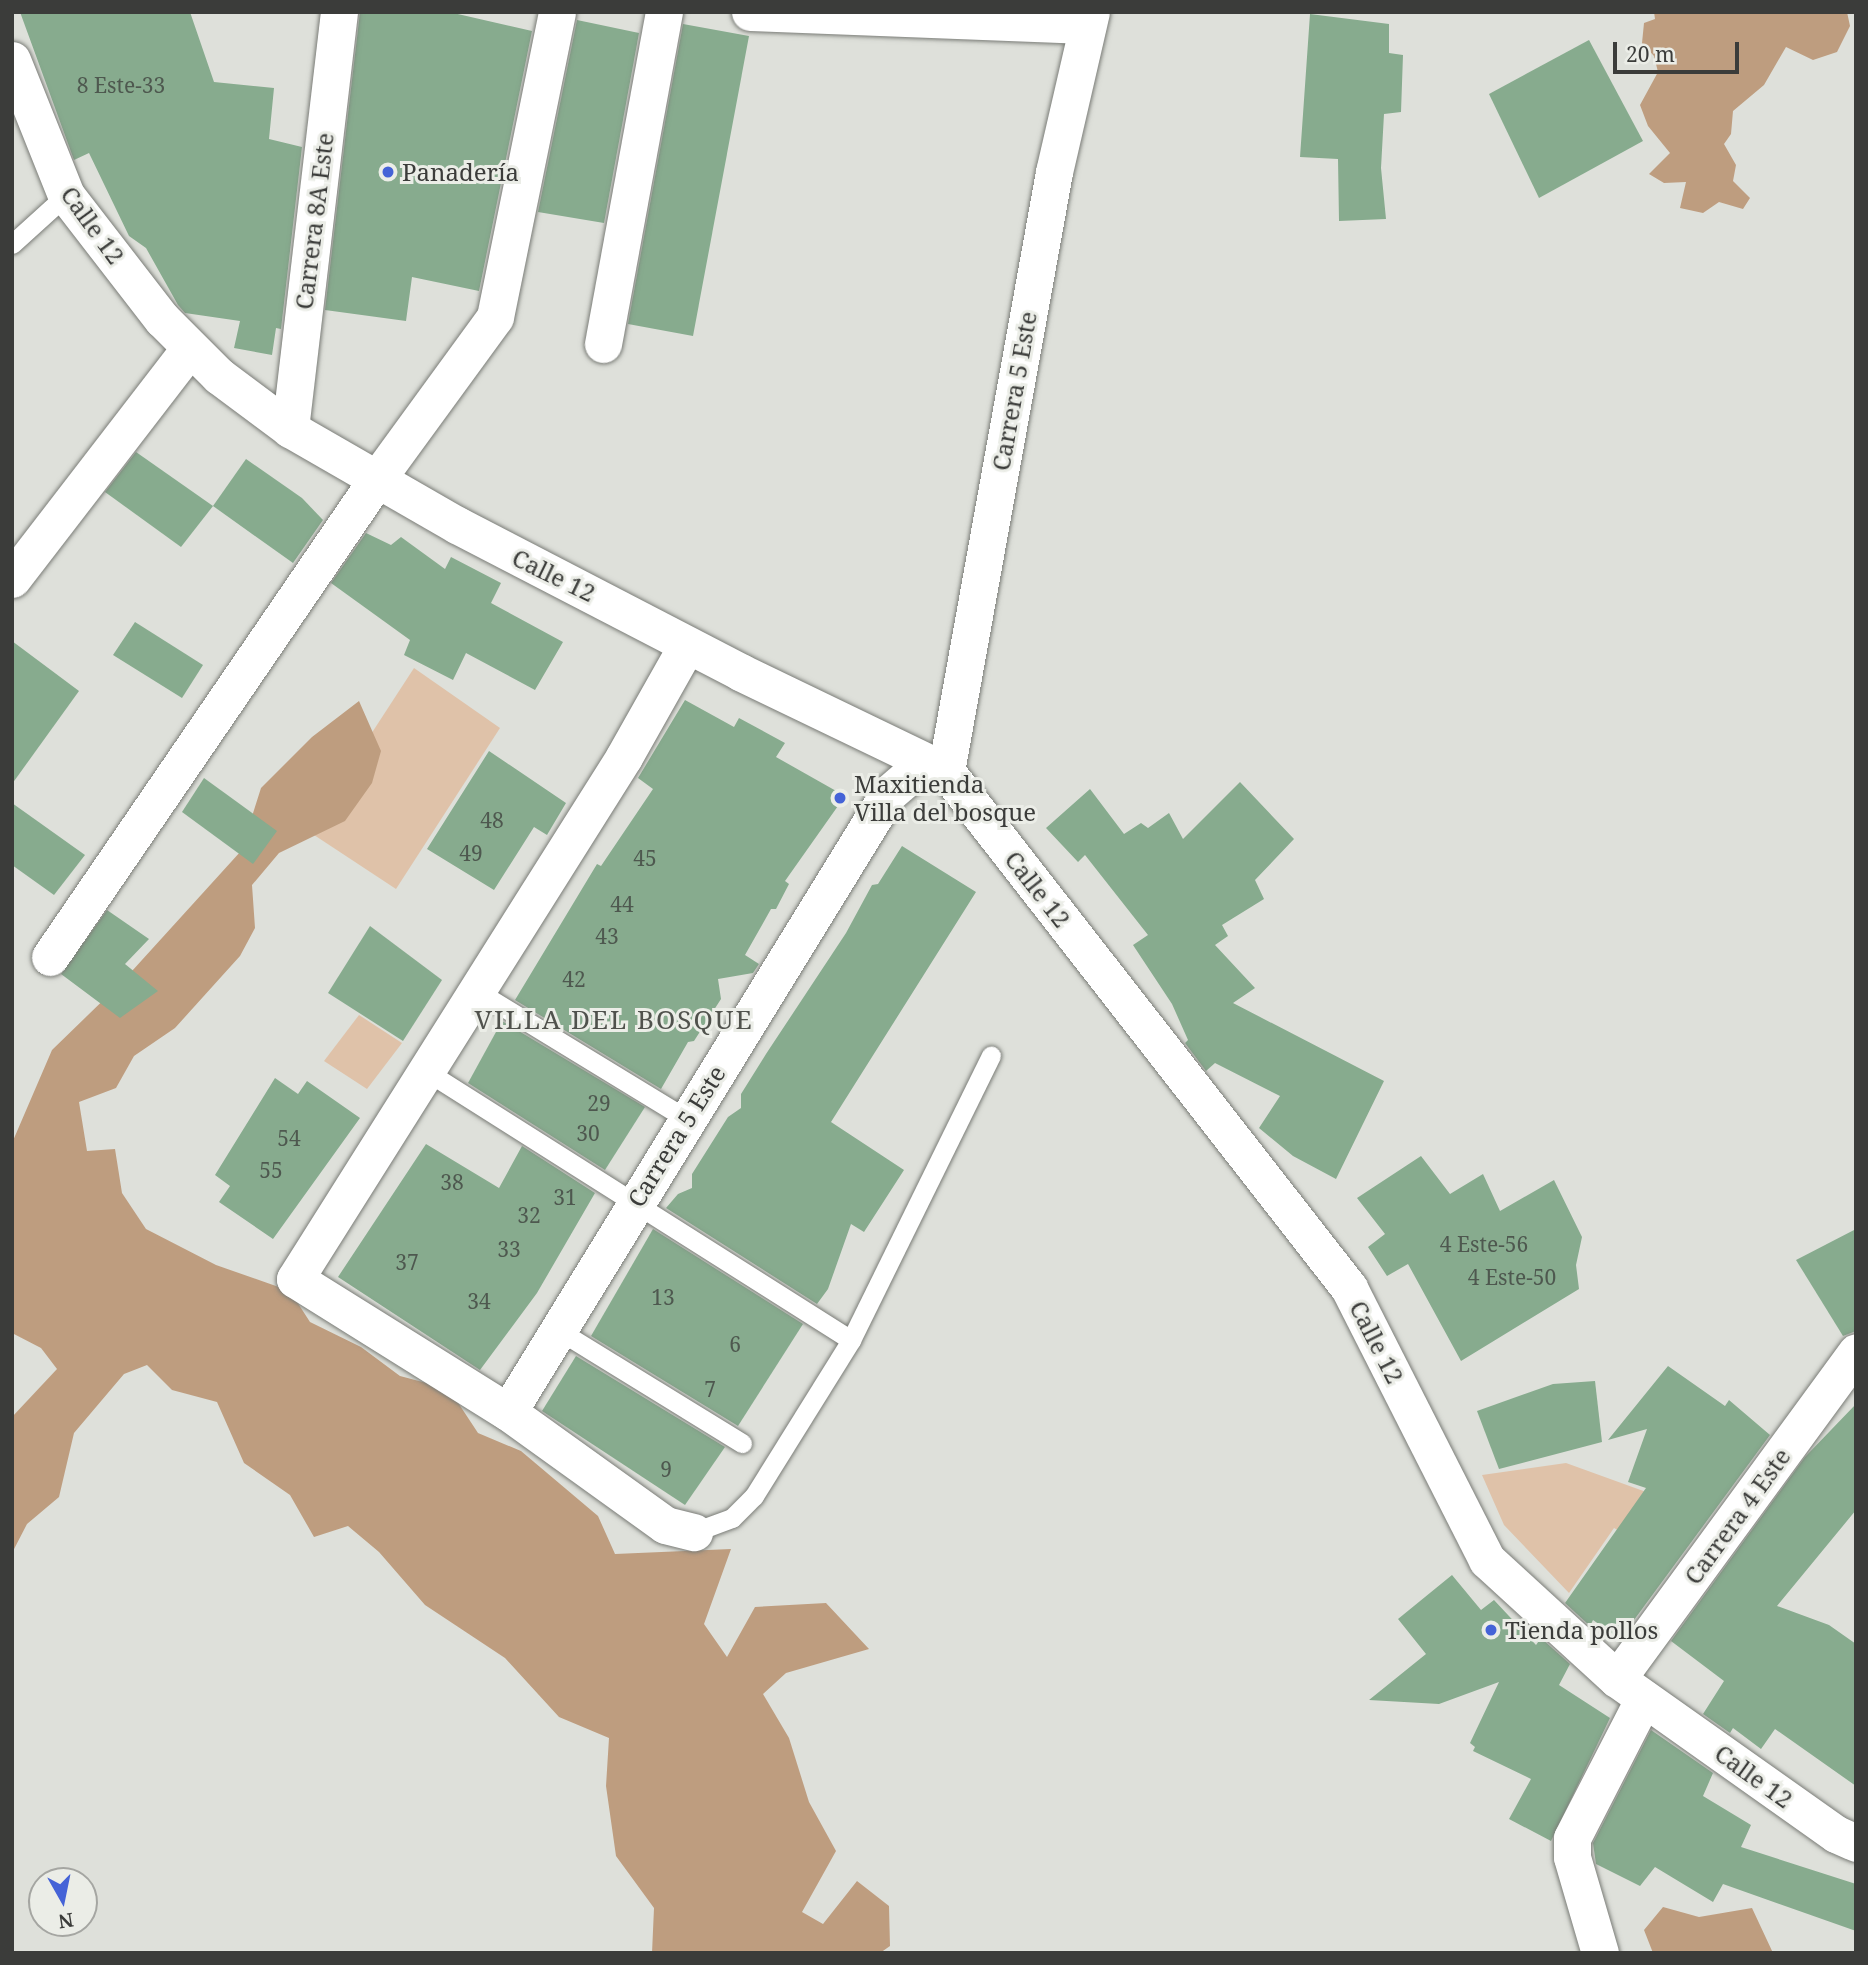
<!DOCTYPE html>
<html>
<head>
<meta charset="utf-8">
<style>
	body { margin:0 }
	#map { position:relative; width:1868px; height:1965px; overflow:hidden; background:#dee0da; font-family:"Noto Serif",serif }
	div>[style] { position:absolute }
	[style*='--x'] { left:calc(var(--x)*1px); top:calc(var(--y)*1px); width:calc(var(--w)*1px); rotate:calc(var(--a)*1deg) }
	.green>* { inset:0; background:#dfc2a9 }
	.forest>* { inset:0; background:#be9d7f }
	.building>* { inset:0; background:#87ab8e }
	.roads { filter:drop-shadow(0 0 2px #7a7c77) drop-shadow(0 0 2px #7a7c77) }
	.lane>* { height:19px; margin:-9.5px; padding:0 9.5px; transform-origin:9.5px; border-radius:9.5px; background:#fff }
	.street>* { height:37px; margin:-18.5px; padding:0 18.5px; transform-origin:18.5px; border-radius:18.5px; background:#fff }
	.dots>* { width:19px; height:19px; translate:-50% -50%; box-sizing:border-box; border:4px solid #ebede7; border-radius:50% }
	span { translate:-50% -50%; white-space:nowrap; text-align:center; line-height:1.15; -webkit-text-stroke:6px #ebede7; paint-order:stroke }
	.number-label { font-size:21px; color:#4e584f }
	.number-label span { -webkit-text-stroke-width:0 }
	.poi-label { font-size:24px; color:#3b3c3a }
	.left { translate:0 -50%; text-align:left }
	.street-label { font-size:24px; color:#3b3c3a }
	.neighbourhood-label { font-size:26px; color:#50524d; letter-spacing:2px }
	.frame { position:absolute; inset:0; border:14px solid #3b3c3a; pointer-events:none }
	.north { position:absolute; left:28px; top:1867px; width:70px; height:70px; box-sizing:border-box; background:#ebede7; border:2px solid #a5a6a2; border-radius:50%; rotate:171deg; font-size:19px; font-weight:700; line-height:28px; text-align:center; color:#3b3c3a }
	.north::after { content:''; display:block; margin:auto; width:24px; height:32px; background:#4563d7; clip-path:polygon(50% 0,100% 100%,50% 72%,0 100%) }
	.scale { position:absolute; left:1613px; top:42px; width:126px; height:32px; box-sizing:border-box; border:4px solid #3b3c3a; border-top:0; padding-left:9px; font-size:21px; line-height:24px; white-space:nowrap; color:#3b3c3a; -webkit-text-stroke:5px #ebede7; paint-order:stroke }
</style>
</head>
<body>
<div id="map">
	<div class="green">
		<i style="clip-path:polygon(414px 668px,500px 728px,396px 889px,308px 831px)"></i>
		<i style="clip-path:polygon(359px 1015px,402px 1043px,367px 1089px,324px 1061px)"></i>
		<i style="clip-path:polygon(1566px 1463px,1671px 1501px,1642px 1543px,1614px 1528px,1569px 1593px,1504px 1525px,1482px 1475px)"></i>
	</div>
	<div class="forest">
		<i style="clip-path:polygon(1654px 12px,1847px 12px,1850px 26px,1837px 52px,1813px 60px,1786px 47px,1764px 85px,1733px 111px,1731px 134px,1724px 144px,1736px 165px,1733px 181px,1750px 198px,1743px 209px,1719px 202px,1703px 213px,1680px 208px,1686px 182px,1664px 183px,1649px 174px,1670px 153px,1648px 126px,1640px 105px,1658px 72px,1654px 56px,1642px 43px,1644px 23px,1655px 19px)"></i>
		<i style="clip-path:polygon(359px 701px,381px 751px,372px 783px,345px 821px,279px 853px,252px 885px,255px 928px,240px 956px,175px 1028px,134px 1056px,116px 1088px,79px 1102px,87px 1151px,115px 1149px,122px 1193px,146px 1229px,216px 1265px,290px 1291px,310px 1322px,361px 1347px,400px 1376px,449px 1389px,478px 1433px,521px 1451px,598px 1516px,615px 1554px,731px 1549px,704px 1624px,727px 1657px,755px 1607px,826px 1603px,869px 1649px,786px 1673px,763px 1694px,789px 1738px,809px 1802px,836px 1851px,802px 1912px,823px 1924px,857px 1881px,889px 1906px,890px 1946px,880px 1953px,652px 1953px,654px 1908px,616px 1856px,606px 1786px,609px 1738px,559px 1717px,505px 1658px,425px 1605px,379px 1552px,348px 1526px,314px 1537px,290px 1495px,244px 1463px,217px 1402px,172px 1390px,147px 1365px,124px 1374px,74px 1433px,59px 1497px,27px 1524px,12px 1553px,12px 1417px,57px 1369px,41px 1348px,12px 1333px,12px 1143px,52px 1050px,122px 982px,241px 851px,261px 788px,312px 737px)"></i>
		<i style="clip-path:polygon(1663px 1907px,1699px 1917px,1752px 1908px,1773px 1953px,1653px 1953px,1644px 1930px)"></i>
	</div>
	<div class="building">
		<i style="clip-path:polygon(20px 12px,190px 12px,214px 82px,274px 88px,269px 139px,302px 147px,281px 329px,276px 328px,272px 355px,234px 348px,240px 321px,185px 313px,178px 305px,146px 248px,129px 236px,89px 153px,74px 160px)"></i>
		<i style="clip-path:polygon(360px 12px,449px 12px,532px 31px,479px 291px,412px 277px,406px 321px,325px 310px)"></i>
		<i style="clip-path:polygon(1310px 14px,1389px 24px,1389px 53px,1403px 55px,1401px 112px,1384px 114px,1381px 168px,1386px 219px,1339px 221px,1338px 159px,1300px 157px)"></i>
		<i style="clip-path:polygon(577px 20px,639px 33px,604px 223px,538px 212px)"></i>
		<i style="clip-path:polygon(683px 24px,749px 36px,693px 336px,628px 324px)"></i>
		<i style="clip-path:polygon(1589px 40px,1643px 141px,1539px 198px,1489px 94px)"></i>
		<i style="clip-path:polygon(136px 452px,213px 506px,181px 547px,105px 492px)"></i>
		<i style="clip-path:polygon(246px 459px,302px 498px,323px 520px,293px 563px,213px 506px)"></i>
		<i style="clip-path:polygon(366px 533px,391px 545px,401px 537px,445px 569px,451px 557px,501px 583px,491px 603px,563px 642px,535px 690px,466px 653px,453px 680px,404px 655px,410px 640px,331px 583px)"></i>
		<i style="clip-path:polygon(135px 622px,203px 665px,182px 698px,113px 655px)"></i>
		<i style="clip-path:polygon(12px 641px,79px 691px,12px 784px)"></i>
		<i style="clip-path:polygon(685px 700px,734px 727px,739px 718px,785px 743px,776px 757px,845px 796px,785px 881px,789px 884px,776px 909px,771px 909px,745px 955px,759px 964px,753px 973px,718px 979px,721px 999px,694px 1041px,688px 1042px,661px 1089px,515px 1000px,597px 864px,601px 866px,653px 789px,638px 778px)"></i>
		<i style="clip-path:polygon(489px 751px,566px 803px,547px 835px,534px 827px,494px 890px,427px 849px)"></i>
		<i style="clip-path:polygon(204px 778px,277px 831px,253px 864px,182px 812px)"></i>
		<i style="clip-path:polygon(1240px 782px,1294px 839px,1255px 880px,1264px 899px,1222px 925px,1228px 936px,1215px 945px,1255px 988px,1233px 1003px,1384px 1081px,1336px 1179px,1293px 1156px,1259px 1128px,1280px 1096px,1215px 1063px,1206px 1071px,1185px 1043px,1188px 1040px,1172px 1004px,1133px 945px,1148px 935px,1085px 855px,1078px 862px,1046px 828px,1090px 789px,1124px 834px,1141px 823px,1148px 828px,1169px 813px,1183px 839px)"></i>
		<i style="clip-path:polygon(12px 803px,85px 855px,54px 895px,12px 865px)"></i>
		<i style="clip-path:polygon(902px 846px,976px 892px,831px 1122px,904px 1170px,864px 1232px,851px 1224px,828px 1289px,817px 1304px,666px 1208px,678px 1194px,692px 1188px,692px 1174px,728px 1117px,741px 1108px,741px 1094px,766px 1054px,846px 933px,872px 885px,878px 884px)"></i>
		<i style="clip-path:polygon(107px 910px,149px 939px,125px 964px,158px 991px,120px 1018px,61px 974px)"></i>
		<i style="clip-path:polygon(370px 926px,442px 980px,403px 1041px,328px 993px)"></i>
		<i style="clip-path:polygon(502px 1021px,645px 1107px,605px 1170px,468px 1083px)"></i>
		<i style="clip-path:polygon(275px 1078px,298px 1094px,307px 1081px,360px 1118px,273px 1239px,219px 1202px,230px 1186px,215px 1175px)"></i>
		<i style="clip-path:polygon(426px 1144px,499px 1188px,522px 1146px,595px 1193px,537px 1293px,480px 1370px,338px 1277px)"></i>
		<i style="clip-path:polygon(1421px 1156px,1450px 1194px,1483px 1174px,1500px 1211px,1554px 1180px,1582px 1237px,1576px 1265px,1579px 1289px,1461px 1361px,1408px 1264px,1387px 1276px,1368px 1247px,1385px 1234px,1357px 1198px)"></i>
		<i style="clip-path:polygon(653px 1229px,803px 1324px,738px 1426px,591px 1336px)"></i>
		<i style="clip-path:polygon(1856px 1229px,1856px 1331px,1843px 1336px,1796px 1260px)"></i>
		<i style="clip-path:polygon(576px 1356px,725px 1447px,685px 1505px,542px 1411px)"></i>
		<i style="clip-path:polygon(1668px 1366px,1725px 1406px,1729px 1400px,1770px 1435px,1620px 1639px,1593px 1620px,1590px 1626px,1565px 1603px,1646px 1488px,1628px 1482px,1647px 1429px,1608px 1440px)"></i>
		<i style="clip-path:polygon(1595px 1381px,1602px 1442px,1499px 1469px,1477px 1411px,1553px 1384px)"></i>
		<i style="clip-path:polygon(1856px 1404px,1856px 1510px,1777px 1606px,1829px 1625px,1856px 1644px,1856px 1786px,1775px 1729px,1761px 1749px,1733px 1728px,1730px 1733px,1703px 1714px,1724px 1681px,1671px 1641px,1805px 1457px)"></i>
		<i style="clip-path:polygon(1452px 1575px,1481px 1610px,1494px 1600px,1536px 1645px,1541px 1638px,1570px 1664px,1559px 1685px,1610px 1718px,1551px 1841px,1509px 1819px,1531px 1779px,1473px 1751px,1475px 1747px,1470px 1743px,1499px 1682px,1439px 1704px,1369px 1700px,1426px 1654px,1398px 1619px)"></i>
		<i style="clip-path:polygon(1651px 1730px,1713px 1773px,1703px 1796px,1751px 1825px,1741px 1847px,1856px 1884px,1856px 1931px,1723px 1884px,1713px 1902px,1655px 1867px,1640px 1886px,1596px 1864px,1593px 1843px)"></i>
	</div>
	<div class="roads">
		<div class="lane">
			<i style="--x:12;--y:244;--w:73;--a:-42.2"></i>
			<i style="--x:477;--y:991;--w:246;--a:31.4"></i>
			<i style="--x:426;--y:1071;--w:503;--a:32.33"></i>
			<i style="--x:558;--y:1330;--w:216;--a:31.6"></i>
			<i style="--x:694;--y:1532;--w:40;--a:-20.2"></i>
			<i style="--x:732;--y:1518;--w:31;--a:-45"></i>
			<i style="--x:754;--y:1496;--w:184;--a:-58.1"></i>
			<i style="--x:851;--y:1340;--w:317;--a:-63.8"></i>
		</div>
		<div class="street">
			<i style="--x:750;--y:12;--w:337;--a:2.2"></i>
			<i style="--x:12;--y:60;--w:145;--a:68.2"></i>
			<i style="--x:66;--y:195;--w:157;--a:52.3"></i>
			<i style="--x:162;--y:319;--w:81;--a:45"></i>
			<i style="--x:219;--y:376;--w:89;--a:36.7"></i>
			<i style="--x:290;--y:429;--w:193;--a:29.9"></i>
			<i style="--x:457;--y:525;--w:319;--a:27.4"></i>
			<i style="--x:740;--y:672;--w:229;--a:25.7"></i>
			<i style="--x:946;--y:771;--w:656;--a:52.06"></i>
			<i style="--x:1349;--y:1288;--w:305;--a:63.1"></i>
			<i style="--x:1487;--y:1560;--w:176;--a:42.5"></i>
			<i style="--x:1617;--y:1679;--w:268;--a:35.3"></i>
			<i style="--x:1836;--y:1834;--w:22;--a:24"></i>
			<i style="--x:603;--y:344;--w:338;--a:-79.6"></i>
			<i style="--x:290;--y:429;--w:420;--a:-83.3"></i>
			<i style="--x:12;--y:579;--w:290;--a:-52.4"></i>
			<i style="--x:687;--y:645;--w:129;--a:119.4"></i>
			<i style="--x:624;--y:757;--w:617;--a:122.22"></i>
			<i style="--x:295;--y:1279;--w:251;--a:32"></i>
			<i style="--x:508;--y:1412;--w:193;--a:35.7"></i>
			<i style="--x:665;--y:1525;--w:30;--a:14"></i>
			<i style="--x:946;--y:771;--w:609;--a:-79.78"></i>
			<i style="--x:1054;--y:172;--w:164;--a:-77"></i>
			<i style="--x:50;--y:957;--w:579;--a:-55.62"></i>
			<i style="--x:377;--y:479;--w:200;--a:-53.9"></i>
			<i style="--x:495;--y:317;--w:311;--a:-78.5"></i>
			<i style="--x:508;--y:1412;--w:725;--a:-58.41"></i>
			<i style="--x:888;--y:794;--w:48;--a:-40.7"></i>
			<i style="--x:1617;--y:1679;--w:405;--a:-53.8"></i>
			<i style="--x:1600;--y:1953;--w:100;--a:-106.3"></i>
			<i style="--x:1572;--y:1857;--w:19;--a:-90"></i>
			<i style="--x:1572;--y:1838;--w:157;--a:-62.8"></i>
		</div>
	</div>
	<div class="dots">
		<i style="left:388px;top:172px;background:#4563d7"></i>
		<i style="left:840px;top:798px;background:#4563d7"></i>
		<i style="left:1491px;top:1630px;background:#4563d7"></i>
	</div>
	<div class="number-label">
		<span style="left:121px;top:85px">8 Este-33</span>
		<span style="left:492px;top:820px">48</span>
		<span style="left:471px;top:853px">49</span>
		<span style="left:645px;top:858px">45</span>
		<span style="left:622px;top:904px">44</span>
		<span style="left:607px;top:936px">43</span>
		<span style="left:574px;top:979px">42</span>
		<span style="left:599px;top:1103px">29</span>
		<span style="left:588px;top:1133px">30</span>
		<span style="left:289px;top:1138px">54</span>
		<span style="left:271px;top:1170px">55</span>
		<span style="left:452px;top:1182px">38</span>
		<span style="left:565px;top:1197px">31</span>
		<span style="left:529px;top:1215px">32</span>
		<span style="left:1484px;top:1244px">4 Este-56</span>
		<span style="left:509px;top:1249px">33</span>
		<span style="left:407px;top:1262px">37</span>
		<span style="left:1512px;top:1277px">4 Este-50</span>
		<span style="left:663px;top:1297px">13</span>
		<span style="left:479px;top:1301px">34</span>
		<span style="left:735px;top:1344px">6</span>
		<span style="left:710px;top:1389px">7</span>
		<span style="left:666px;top:1469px">9</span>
	</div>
	<div class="poi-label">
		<span class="left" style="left:402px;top:172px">Panadería</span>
		<span class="left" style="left:854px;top:798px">Maxitienda<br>Villa del bosque</span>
		<span class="left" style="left:1505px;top:1630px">Tienda pollos</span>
	</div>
	<div class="street-label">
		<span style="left:314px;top:221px;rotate:-83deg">Carrera 8A Este</span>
		<span style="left:93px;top:225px;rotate:54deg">Calle 12</span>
		<span style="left:1014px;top:391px;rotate:-80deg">Carrera 5 Este</span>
		<span style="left:554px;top:575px;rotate:26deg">Calle 12</span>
		<span style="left:1038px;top:889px;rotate:52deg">Calle 12</span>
		<span style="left:676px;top:1136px;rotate:-58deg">Carrera 5 Este</span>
		<span style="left:1377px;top:1342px;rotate:63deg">Calle 12</span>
		<span style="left:1737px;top:1516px;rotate:-54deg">Carrera 4 Este</span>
		<span style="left:1754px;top:1776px;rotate:36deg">Calle 12</span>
	</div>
	<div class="neighbourhood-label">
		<span style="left:614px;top:1020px">VILLA DEL BOSQUE</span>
	</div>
	<div class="frame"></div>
	<div class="north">N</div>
	<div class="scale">20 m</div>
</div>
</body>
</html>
